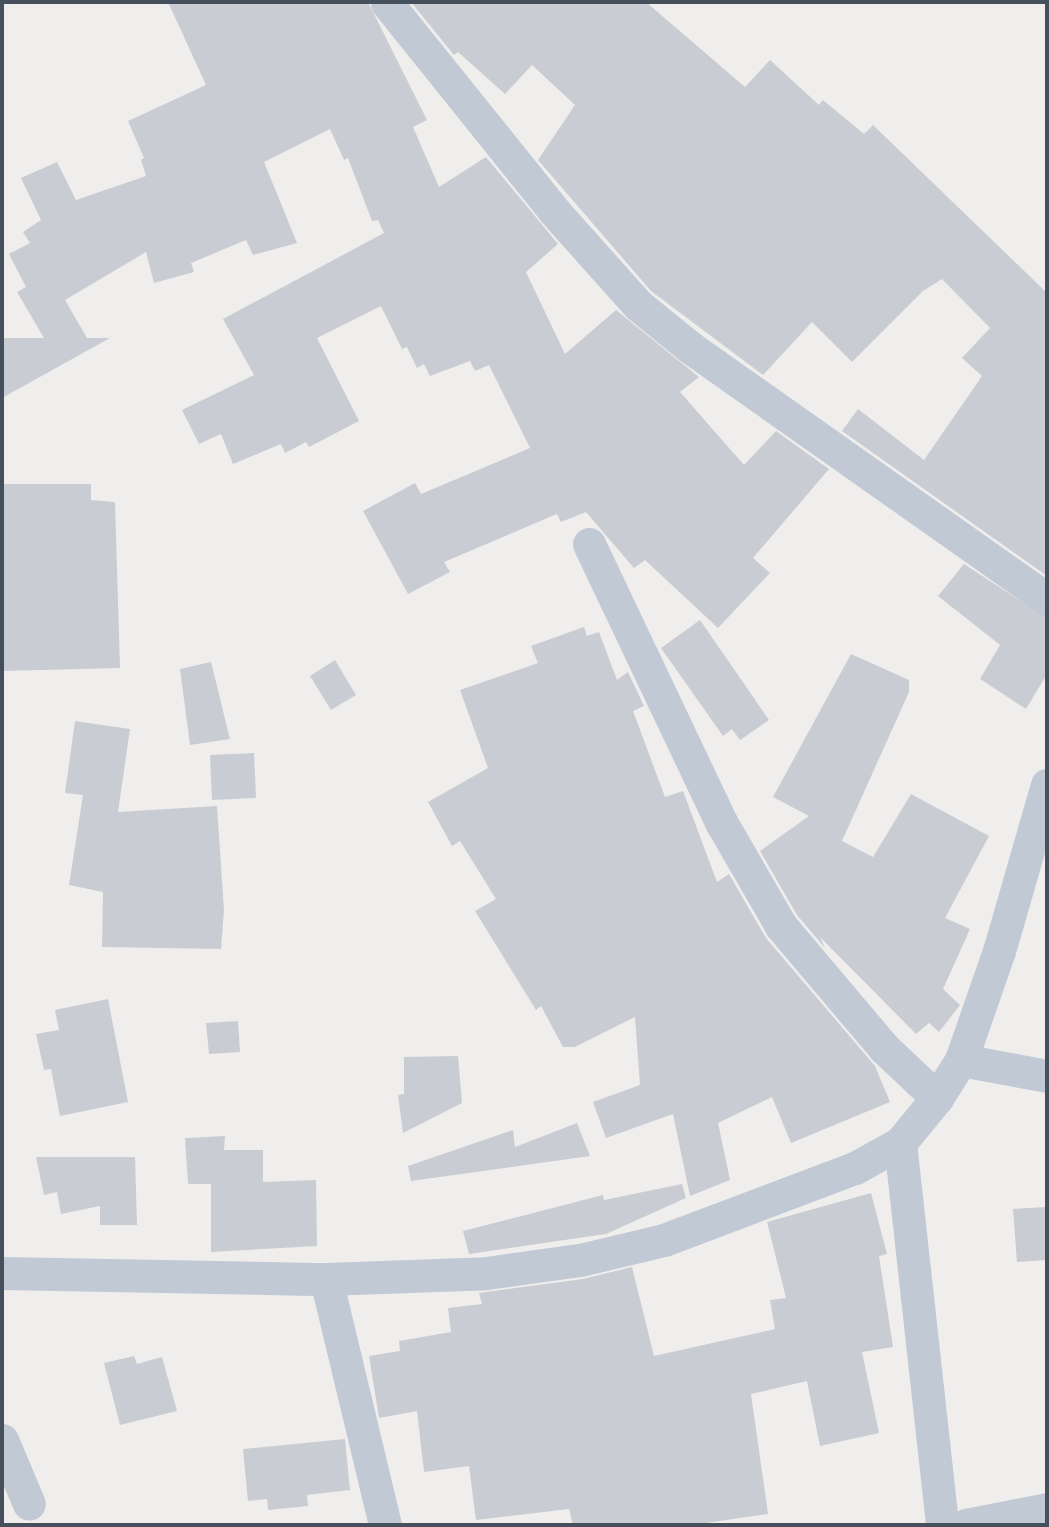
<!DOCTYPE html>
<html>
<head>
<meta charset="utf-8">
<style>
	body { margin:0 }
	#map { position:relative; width:1049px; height:1527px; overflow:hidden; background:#f0eded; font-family:Cabin,sans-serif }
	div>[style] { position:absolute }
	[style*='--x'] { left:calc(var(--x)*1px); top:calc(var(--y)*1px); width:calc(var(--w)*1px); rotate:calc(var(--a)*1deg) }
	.building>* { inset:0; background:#caccd3 }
	.street>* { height:33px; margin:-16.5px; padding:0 16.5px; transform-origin:16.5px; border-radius:16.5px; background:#c0c9d4 }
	span { translate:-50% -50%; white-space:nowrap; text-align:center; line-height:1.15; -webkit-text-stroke:5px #fff; paint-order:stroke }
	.frame { position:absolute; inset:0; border:4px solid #45505c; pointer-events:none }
</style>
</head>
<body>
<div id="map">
	<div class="building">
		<i style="clip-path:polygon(168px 2px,368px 2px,427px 120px,413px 127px,439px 187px,486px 157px,558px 244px,526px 272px,565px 354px,616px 310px,699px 377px,680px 392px,744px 465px,776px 431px,829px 469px,753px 558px,770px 573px,718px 628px,645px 560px,634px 568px,586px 512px,561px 522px,557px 514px,444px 562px,450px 572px,408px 594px,363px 511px,415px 483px,421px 494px,530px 448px,489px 365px,475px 371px,470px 361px,430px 376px,424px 364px,417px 368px,407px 347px,402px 349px,381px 306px,317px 338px,359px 421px,309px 447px,306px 442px,285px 453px,281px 444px,233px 464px,221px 434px,199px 444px,182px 410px,254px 375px,223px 319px,384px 233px,378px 220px,372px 221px,348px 158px,344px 160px,330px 129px,264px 162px,297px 243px,253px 255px,246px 240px,191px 263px,194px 272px,154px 283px,146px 252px,65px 300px,87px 338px,110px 338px,2px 398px,2px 338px,44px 338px,17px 292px,26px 287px,9px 254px,30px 243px,23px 232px,41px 220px,21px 178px,57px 162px,76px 200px,146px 176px,141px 160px,144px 158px,128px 121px,206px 85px)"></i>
		<i style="clip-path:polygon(411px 2px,646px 2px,745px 87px,770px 60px,819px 105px,823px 100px,864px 134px,873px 125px,1047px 293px,1047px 576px,842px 431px,858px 409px,924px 460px,982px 376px,962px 358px,990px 328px,942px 279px,923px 291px,852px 362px,812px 322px,763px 375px,651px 291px,538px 160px,575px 105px,532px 65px,505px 94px,458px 52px,454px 55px)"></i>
		<i style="clip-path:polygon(2px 484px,91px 484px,91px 500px,115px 502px,120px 668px,2px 671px)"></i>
		<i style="clip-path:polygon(964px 564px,1047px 618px,1047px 674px,1026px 709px,980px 679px,1000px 645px,938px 596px)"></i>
		<i style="clip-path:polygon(700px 620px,769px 720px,740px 740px,732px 729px,723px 736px,661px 648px)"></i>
		<i style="clip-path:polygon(584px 627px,587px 636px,599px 632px,617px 680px,628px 672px,644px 706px,633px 711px,665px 797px,683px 791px,717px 882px,729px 874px,766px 938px,875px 1066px,890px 1102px,791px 1143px,772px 1097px,718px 1123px,730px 1180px,690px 1196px,673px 1114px,606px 1138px,593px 1102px,640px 1085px,635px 1017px,575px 1047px,563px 1047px,541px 1006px,536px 1010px,475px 911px,496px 899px,460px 841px,452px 846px,428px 802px,488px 768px,460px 690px,538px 663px,531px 646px)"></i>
		<i style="clip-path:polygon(851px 654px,909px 680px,909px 692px,842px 841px,873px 857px,911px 794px,989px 836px,945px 918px,970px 929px,943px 989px,960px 1005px,939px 1032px,929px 1023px,916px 1034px,820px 937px,825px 948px,797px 915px,760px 851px,809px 816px,773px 797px)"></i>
		<i style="clip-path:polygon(335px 660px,356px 695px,331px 710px,310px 676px)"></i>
		<i style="clip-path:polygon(211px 662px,230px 739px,190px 745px,180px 669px)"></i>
		<i style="clip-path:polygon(75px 721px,130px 729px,118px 812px,217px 806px,224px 910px,221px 949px,102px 947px,103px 892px,69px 885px,83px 795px,65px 793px)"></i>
		<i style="clip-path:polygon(254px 753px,256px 798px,212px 800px,210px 755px)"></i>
		<i style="clip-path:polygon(108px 999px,128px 1102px,60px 1116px,51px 1069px,44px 1070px,36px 1034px,59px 1030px,55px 1010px)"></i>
		<i style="clip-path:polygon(238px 1021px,240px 1052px,209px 1054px,206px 1023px)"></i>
		<i style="clip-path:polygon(458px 1056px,462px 1103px,403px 1133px,398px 1095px,404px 1094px,404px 1057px)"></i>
		<i style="clip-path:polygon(577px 1123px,590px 1156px,411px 1181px,408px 1166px,513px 1130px,515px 1147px)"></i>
		<i style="clip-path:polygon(225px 1136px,224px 1150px,263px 1150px,263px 1182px,316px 1180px,317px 1246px,211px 1252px,211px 1184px,188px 1184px,185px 1138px)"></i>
		<i style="clip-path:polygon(36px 1157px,135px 1157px,137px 1225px,100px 1225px,100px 1206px,61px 1214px,57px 1192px,44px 1195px)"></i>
		<i style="clip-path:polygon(682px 1184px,686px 1198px,606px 1234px,469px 1254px,463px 1231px,603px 1195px,604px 1200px)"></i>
		<i style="clip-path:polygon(871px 1193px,887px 1254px,879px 1256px,893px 1347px,862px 1352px,879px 1433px,820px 1446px,807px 1381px,751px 1394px,768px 1514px,692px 1525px,573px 1525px,569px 1509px,476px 1520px,469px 1466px,424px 1472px,417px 1411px,379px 1418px,369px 1356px,400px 1351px,399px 1341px,451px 1332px,448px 1308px,482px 1304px,479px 1293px,583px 1279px,632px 1267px,654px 1356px,775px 1329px,770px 1300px,786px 1298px,767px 1222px)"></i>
		<i style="clip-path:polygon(1047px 1207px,1047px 1260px,1017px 1262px,1013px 1209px)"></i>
		<i style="clip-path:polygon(134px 1356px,137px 1364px,162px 1357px,177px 1411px,120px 1425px,104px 1363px)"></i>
		<i style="clip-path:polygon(345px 1439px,350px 1490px,307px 1495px,308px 1506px,268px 1510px,267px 1499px,248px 1501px,243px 1449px)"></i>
	</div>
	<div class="street">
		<i style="--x:387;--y:3;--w:267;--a:51.2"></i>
		<i style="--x:554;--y:211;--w:126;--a:48.2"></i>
		<i style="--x:638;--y:305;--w:68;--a:39.1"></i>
		<i style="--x:691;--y:348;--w:436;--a:35.2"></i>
		<i style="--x:589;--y:544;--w:308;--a:64.6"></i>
		<i style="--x:721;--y:822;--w:120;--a:60"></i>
		<i style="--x:781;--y:926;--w:160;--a:49.8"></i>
		<i style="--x:884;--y:1048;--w:73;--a:43.3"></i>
		<i style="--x:961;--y:1060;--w:87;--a:10.5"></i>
		<i style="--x:900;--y:1143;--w:384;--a:83.7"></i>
		<i style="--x:2;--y:1273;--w:324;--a:1.1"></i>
		<i style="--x:326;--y:1279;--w:160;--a:-2.1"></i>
		<i style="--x:486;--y:1273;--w:95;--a:-7.9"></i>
		<i style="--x:580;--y:1260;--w:86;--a:-13.4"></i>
		<i style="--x:664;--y:1240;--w:204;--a:-20.7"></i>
		<i style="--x:855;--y:1168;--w:51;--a:-29.1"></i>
		<i style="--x:900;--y:1143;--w:58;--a:-50.6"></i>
		<i style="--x:937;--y:1098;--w:45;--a:-57.7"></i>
		<i style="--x:961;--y:1060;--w:115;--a:-70.8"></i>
		<i style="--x:999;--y:951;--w:173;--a:-73.9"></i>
		<i style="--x:326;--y:1279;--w:253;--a:76.5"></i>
		<i style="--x:2;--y:1440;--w:69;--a:67.1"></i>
		<i style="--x:966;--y:1525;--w:83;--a:-11.2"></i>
	</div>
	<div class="frame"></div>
</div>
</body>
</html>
